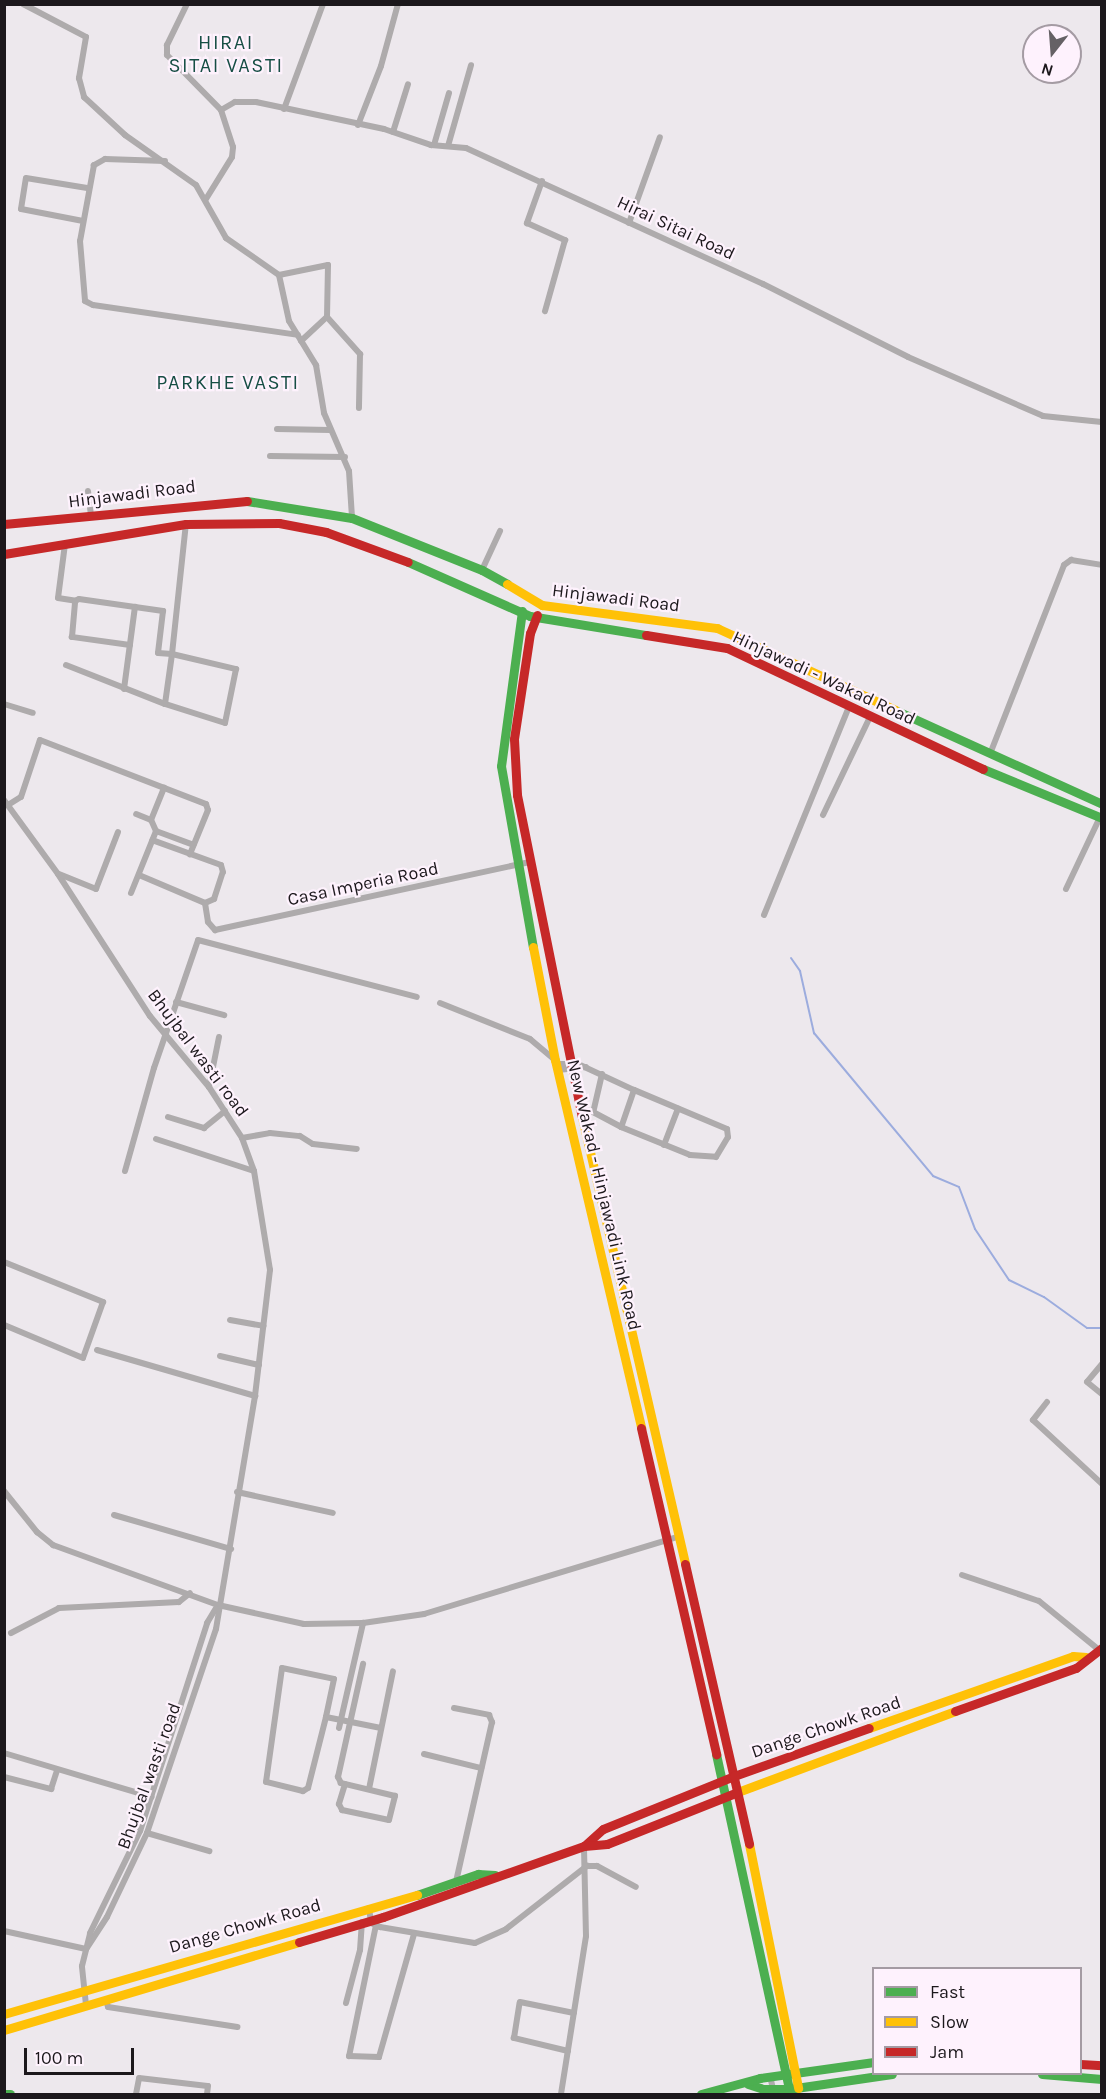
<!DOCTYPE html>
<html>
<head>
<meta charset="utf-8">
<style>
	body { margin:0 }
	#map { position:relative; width:1106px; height:2099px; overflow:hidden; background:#ede8ed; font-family:Karla,sans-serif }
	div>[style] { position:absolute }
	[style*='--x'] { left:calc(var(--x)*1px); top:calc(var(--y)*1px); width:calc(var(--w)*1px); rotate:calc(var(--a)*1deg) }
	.stream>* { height:2px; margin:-1px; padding:0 1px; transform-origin:1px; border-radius:1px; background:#9cacde }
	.street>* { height:6px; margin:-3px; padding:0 3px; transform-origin:3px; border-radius:3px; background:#aeabac }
	.fast>* { height:9px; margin:-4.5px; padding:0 4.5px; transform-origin:4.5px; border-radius:4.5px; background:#4caf50 }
	.slow>* { height:9px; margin:-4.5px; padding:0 4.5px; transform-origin:4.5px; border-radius:4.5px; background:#ffc107 }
	.jam>* { height:9px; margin:-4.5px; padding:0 4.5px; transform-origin:4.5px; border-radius:4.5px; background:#c62828 }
	span { translate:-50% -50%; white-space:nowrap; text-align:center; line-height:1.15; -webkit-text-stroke:4.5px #fef2fd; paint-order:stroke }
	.street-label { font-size:18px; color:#1c181c }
	.neighbourhood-label { font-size:20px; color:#164e44; letter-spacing:1.5px }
	.frame { position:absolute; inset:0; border:6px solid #1c181c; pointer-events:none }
	.legend { position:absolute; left:872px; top:1967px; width:210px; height:108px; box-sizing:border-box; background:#fef2fd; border:2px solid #a49ba3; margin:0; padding:8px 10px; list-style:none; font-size:18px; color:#1c181c }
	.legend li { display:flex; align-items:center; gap:12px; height:30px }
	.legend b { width:30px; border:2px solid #a49ba3 }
	.north { position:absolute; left:1022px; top:24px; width:60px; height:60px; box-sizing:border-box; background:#fef2fd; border:2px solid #a49ba3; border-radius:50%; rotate:197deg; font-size:16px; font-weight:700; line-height:24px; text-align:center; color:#1c181c }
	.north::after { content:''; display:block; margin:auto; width:21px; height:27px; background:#656165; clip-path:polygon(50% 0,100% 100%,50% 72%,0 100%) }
	.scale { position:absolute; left:24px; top:2048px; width:110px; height:27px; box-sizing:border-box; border:3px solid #1c181c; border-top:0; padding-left:8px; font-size:18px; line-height:21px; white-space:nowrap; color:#1c181c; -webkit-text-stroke:4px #fef2fd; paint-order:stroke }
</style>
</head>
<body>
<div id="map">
	<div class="stream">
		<i style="--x:791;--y:958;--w:16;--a:55"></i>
		<i style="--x:800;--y:971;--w:64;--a:77.3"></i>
		<i style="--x:814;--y:1033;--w:186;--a:50.2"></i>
		<i style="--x:933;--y:1176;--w:28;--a:23"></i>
		<i style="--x:959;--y:1187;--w:45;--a:69.1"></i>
		<i style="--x:975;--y:1229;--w:61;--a:56.3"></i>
		<i style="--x:1009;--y:1280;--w:39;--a:26"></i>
		<i style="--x:1044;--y:1297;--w:53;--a:35.8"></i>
		<i style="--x:1087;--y:1328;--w:15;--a:0"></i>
	</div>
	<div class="street">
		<i style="--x:23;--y:4;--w:71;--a:27.6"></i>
		<i style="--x:86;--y:37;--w:42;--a:99.7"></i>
		<i style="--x:79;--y:78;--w:20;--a:75"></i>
		<i style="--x:84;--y:97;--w:56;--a:42.8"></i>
		<i style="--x:125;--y:135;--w:87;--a:35.2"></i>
		<i style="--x:196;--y:185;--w:61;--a:60.5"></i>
		<i style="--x:226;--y:238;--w:65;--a:34.9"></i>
		<i style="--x:279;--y:275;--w:47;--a:77.7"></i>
		<i style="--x:289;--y:321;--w:52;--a:58.5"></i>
		<i style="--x:316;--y:365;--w:49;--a:80.5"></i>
		<i style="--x:324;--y:413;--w:63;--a:66.7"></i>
		<i style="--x:349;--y:471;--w:47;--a:86.3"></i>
		<i style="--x:187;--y:4;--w:46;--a:116"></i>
		<i style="--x:167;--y:45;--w:10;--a:90"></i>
		<i style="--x:167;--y:55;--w:77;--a:45.5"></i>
		<i style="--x:284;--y:109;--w:112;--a:-69.6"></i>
		<i style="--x:358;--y:125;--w:63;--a:-68.7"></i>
		<i style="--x:381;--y:66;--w:64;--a:-74.7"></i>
		<i style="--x:393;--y:132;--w:50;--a:-72.6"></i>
		<i style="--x:434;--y:145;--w:54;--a:-73.9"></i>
		<i style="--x:448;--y:146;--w:84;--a:-74.1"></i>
		<i style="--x:165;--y:161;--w:60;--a:-178.1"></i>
		<i style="--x:105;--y:159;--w:13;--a:151"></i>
		<i style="--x:94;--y:165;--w:77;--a:100.4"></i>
		<i style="--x:80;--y:241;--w:60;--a:85.2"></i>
		<i style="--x:85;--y:301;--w:9;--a:27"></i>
		<i style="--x:93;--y:305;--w:207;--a:8.3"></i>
		<i style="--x:542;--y:181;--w:45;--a:109.7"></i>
		<i style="--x:527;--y:223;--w:42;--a:24.1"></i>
		<i style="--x:565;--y:240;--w:74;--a:105.7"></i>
		<i style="--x:206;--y:199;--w:49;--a:-58.2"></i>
		<i style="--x:232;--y:157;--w:10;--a:-84"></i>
		<i style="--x:233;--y:147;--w:39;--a:-108"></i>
		<i style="--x:221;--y:110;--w:16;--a:-30"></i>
		<i style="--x:235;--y:102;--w:21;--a:0"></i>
		<i style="--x:256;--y:102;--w:131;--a:11.9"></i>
		<i style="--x:384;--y:129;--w:50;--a:18.8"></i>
		<i style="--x:431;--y:145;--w:35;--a:5"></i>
		<i style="--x:466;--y:148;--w:327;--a:24.6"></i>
		<i style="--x:763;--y:284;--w:162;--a:26.7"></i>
		<i style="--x:908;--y:357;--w:147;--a:23.6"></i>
		<i style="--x:1043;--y:416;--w:59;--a:5.8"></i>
		<i style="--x:83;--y:221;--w:63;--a:-169"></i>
		<i style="--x:21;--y:209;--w:31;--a:-81"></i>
		<i style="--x:26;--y:178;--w:62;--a:9.3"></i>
		<i style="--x:629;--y:223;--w:91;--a:-70.2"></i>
		<i style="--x:279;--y:275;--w:50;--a:-11.5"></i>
		<i style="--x:328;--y:265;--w:52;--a:91.1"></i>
		<i style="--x:327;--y:317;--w:50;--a:48.3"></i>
		<i style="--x:360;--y:354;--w:54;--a:91.1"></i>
		<i style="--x:301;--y:341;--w:35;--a:-43"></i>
		<i style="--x:277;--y:429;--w:53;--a:1.1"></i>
		<i style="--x:270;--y:456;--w:75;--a:0.8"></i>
		<i style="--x:88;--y:491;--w:24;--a:83"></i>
		<i style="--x:65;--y:544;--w:54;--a:97.4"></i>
		<i style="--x:58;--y:598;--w:18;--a:9"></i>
		<i style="--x:482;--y:570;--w:43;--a:-65.2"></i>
		<i style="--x:130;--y:645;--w:59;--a:-172.1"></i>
		<i style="--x:72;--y:637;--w:36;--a:-85"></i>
		<i style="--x:75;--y:601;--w:4;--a:-27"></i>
		<i style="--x:79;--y:599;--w:85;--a:8.1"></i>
		<i style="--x:163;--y:611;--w:42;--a:96.8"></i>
		<i style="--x:158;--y:653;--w:14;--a:4"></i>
		<i style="--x:172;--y:654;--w:66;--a:13.2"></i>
		<i style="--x:236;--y:669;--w:55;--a:101.5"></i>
		<i style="--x:225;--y:723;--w:63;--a:-162.4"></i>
		<i style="--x:165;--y:704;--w:50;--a:-82"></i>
		<i style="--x:172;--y:654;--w:131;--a:-83.9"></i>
		<i style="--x:66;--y:665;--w:106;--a:21.5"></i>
		<i style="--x:124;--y:689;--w:83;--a:-82.4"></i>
		<i style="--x:4;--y:704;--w:30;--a:17"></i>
		<i style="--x:990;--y:754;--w:203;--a:-68.6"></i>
		<i style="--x:1064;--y:565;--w:9;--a:-36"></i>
		<i style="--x:1071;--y:560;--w:31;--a:9"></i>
		<i style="--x:4;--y:800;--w:92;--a:53.9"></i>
		<i style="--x:58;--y:874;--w:169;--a:57.1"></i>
		<i style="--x:150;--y:1016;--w:92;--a:50.3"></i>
		<i style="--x:209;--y:1087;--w:61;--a:57.1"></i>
		<i style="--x:242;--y:1138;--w:35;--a:70"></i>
		<i style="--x:254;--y:1171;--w:100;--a:80.8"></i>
		<i style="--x:270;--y:1270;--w:127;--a:96.8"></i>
		<i style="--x:255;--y:1396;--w:236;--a:99.5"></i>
		<i style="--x:216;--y:1629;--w:215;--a:108.7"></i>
		<i style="--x:147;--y:1833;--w:93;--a:115.5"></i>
		<i style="--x:107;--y:1917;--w:38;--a:123"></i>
		<i style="--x:8;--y:805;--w:15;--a:-32"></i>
		<i style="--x:21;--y:797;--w:60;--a:-71.6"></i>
		<i style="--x:40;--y:740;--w:178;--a:21.1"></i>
		<i style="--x:206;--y:804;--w:6;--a:72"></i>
		<i style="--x:208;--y:810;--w:48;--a:112.2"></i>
		<i style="--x:823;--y:815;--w:109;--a:-64.4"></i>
		<i style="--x:151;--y:820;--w:35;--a:-68"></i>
		<i style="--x:156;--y:831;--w:40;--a:20.2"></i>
		<i style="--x:59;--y:874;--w:40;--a:22"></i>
		<i style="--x:96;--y:889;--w:61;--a:-68.9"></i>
		<i style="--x:139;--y:875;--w:72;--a:23"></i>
		<i style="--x:205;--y:903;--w:10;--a:-24"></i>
		<i style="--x:214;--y:899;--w:28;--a:-72"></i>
		<i style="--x:223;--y:872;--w:7;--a:-106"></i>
		<i style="--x:221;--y:865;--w:73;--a:-160.1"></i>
		<i style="--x:1066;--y:889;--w:80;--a:-64.7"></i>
		<i style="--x:131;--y:893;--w:67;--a:-68"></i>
		<i style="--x:156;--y:831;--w:12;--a:-114"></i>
		<i style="--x:151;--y:820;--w:16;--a:-158"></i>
		<i style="--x:205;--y:903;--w:19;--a:81"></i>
		<i style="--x:208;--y:922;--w:11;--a:49"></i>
		<i style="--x:764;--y:915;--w:225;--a:-67.8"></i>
		<i style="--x:215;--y:930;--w:322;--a:-12.2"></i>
		<i style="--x:176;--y:1002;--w:50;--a:15.2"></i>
		<i style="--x:440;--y:1003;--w:97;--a:21.8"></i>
		<i style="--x:530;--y:1039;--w:33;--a:40"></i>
		<i style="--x:556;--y:1064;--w:22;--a:0"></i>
		<i style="--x:578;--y:1064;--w:62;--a:24.9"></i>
		<i style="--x:634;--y:1090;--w:39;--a:109"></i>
		<i style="--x:621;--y:1127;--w:74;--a:22.1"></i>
		<i style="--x:690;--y:1155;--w:26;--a:4"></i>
		<i style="--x:716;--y:1157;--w:23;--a:-59"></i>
		<i style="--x:728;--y:1137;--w:8;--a:-97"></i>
		<i style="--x:727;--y:1129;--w:101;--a:-157.2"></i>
		<i style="--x:558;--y:1070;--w:28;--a:-6"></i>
		<i style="--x:602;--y:1074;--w:39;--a:103"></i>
		<i style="--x:593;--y:1112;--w:32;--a:28"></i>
		<i style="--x:209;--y:1087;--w:51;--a:-78.7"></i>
		<i style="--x:168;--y:1117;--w:38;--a:17"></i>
		<i style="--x:204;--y:1128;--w:27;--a:-39"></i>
		<i style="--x:242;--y:1138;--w:28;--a:-10"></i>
		<i style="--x:270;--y:1133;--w:30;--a:6"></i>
		<i style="--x:300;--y:1136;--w:15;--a:32"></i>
		<i style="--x:313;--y:1144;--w:44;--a:6.5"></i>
		<i style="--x:156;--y:1139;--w:103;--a:18.1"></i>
		<i style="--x:664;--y:1145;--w:39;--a:-69"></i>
		<i style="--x:125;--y:1171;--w:107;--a:-74.3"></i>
		<i style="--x:154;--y:1068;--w:135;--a:-71"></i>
		<i style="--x:198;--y:940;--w:226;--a:14.6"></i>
		<i style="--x:4;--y:1262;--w:107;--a:22"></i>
		<i style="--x:103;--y:1302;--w:59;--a:109.7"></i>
		<i style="--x:83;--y:1358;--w:86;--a:-157.3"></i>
		<i style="--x:230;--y:1320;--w:34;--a:10"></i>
		<i style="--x:97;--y:1350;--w:165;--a:16.2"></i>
		<i style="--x:220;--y:1356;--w:40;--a:13"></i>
		<i style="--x:1102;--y:1364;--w:23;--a:130"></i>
		<i style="--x:1087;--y:1382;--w:19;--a:39"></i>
		<i style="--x:1047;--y:1402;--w:23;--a:128"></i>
		<i style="--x:1033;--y:1420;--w:94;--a:42.8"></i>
		<i style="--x:4;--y:1491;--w:53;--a:51.2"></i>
		<i style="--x:37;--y:1532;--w:21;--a:39"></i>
		<i style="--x:53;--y:1545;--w:176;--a:20"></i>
		<i style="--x:218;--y:1605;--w:88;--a:12.5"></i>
		<i style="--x:304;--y:1624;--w:59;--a:-1"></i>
		<i style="--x:363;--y:1623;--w:62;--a:-8.4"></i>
		<i style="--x:424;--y:1614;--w:265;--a:-16.9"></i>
		<i style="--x:237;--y:1492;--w:98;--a:12.3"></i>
		<i style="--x:114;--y:1515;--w:122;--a:16.2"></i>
		<i style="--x:962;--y:1575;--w:81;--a:18.7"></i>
		<i style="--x:1039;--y:1601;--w:77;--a:39.2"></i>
		<i style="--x:11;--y:1633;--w:54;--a:-27.5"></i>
		<i style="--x:59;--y:1608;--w:120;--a:-2.9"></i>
		<i style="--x:179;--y:1602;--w:14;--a:-39"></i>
		<i style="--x:454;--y:1708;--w:36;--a:11"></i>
		<i style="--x:489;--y:1715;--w:8;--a:67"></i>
		<i style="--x:492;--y:1722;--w:164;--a:102.7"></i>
		<i style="--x:326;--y:1717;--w:73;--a:104.2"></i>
		<i style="--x:308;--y:1788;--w:6;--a:149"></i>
		<i style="--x:303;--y:1791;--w:38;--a:-166"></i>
		<i style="--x:266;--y:1782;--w:115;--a:-82"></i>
		<i style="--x:282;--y:1668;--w:53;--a:11.9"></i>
		<i style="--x:334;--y:1679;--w:39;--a:102"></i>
		<i style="--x:326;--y:1717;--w:56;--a:11.3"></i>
		<i style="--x:339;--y:1728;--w:108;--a:-77.1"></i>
		<i style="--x:4;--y:1753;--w:154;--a:16.6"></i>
		<i style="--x:424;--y:1754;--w:59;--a:13.8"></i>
		<i style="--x:4;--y:1777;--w:49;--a:14.3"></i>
		<i style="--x:51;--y:1789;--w:19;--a:-72"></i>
		<i style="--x:345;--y:1784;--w:21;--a:107"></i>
		<i style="--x:339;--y:1804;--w:7;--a:63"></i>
		<i style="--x:342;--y:1810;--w:48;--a:12"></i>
		<i style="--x:389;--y:1820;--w:25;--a:-76"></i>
		<i style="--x:395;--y:1796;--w:56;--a:-166.5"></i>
		<i style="--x:341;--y:1783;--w:7;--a:-117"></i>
		<i style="--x:338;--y:1777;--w:116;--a:-77.5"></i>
		<i style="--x:369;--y:1789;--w:120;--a:-78.5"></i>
		<i style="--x:147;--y:1833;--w:65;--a:16.2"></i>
		<i style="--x:369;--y:1908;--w:15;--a:82"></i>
		<i style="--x:371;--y:1923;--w:10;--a:24"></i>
		<i style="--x:380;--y:1927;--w:96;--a:9.6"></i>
		<i style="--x:475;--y:1943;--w:34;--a:-24"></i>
		<i style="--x:506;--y:1929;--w:103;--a:-37.9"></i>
		<i style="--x:587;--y:1866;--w:10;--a:0"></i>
		<i style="--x:597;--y:1866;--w:44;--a:28.3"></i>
		<i style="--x:376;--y:1925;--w:134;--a:101.6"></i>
		<i style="--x:349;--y:2056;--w:30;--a:2"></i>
		<i style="--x:379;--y:2057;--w:128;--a:-74.1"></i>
		<i style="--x:4;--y:1931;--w:84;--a:12.4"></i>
		<i style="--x:106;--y:2000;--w:7;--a:74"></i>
		<i style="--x:108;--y:2007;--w:131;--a:8.8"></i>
		<i style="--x:346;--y:2003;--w:55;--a:-75.2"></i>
		<i style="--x:360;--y:1950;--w:28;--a:-86"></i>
		<i style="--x:86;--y:2005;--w:39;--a:-96"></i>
		<i style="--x:82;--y:1966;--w:34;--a:-76"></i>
		<i style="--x:90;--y:1933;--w:114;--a:-63.9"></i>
		<i style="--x:140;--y:1831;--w:219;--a:-72.1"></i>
		<i style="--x:207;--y:1623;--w:17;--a:-59"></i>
		<i style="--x:568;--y:2051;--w:56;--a:-166.5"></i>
		<i style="--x:514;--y:2038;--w:36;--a:-81"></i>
		<i style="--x:520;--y:2002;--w:55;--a:11.5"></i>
		<i style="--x:770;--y:2076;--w:18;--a:77"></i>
		<i style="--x:136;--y:2094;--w:16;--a:-79"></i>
		<i style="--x:139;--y:2078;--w:69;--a:6.6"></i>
		<i style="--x:208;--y:2086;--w:8;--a:97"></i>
		<i style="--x:561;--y:2094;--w:160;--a:-81"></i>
		<i style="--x:586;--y:1936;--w:90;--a:-91.3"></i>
	</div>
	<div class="fast">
		<i style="--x:247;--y:501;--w:106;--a:9.2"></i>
		<i style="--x:352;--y:518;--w:140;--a:21.8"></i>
		<i style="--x:482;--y:570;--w:29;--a:29"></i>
		<i style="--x:408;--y:562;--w:133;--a:23.9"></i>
		<i style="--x:530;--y:616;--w:118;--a:9.3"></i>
		<i style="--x:522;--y:611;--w:156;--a:97.7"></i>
		<i style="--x:501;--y:766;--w:184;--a:80"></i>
		<i style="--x:895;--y:710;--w:227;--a:24.4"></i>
		<i style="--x:983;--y:769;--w:129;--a:22.4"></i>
		<i style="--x:716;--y:1754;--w:343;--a:77.7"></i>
		<i style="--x:417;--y:1895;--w:65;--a:-19"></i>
		<i style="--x:478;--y:1874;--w:17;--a:3"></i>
		<i style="--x:1042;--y:2074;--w:60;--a:4.8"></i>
		<i style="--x:748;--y:2084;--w:16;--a:18"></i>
		<i style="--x:763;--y:2089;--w:26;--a:0"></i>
		<i style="--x:789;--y:2089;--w:104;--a:-8.3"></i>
		<i style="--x:4;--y:2094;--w:6;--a:0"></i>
		<i style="--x:701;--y:2094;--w:61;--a:-15.2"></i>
		<i style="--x:760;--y:2078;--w:115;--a:-8"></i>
	</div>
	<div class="slow">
		<i style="--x:507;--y:584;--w:41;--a:31"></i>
		<i style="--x:542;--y:605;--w:177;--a:7.5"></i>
		<i style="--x:717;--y:628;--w:196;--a:24.7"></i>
		<i style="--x:533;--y:947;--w:115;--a:79"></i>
		<i style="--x:555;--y:1060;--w:378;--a:76.8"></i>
		<i style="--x:582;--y:1117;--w:459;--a:77"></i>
		<i style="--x:869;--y:1728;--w:216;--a:-19.4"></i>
		<i style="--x:1073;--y:1656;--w:13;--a:4"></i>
		<i style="--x:735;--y:1793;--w:235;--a:-20.4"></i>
		<i style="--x:749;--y:1844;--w:249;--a:78.6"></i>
		<i style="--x:4;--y:2014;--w:430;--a:-16.1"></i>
		<i style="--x:4;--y:2030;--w:308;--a:-16.6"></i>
	</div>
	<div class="jam">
		<i style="--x:4;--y:524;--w:244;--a:-5.4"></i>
		<i style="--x:4;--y:554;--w:184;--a:-9.4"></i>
		<i style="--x:186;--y:524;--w:93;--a:-0.6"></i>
		<i style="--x:279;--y:523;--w:48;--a:10.8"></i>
		<i style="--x:326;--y:532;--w:87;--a:20.1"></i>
		<i style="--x:537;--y:615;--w:19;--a:111"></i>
		<i style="--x:530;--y:633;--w:107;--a:98.6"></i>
		<i style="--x:514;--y:739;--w:56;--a:86.9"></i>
		<i style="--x:517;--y:795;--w:328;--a:78.6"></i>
		<i style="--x:646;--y:635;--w:82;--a:9.1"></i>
		<i style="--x:727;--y:648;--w:283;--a:25.3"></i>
		<i style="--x:641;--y:1428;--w:335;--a:77"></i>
		<i style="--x:685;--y:1564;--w:287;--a:77.1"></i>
		<i style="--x:955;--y:1711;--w:128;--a:-19.6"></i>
		<i style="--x:1076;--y:1668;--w:33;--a:-38"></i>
		<i style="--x:584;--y:1846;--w:25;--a:-42"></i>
		<i style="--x:603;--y:1829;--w:141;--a:-22"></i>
		<i style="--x:734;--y:1776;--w:143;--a:-19.6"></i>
		<i style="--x:299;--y:1942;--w:88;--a:-16.6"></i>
		<i style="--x:383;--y:1917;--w:213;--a:-19.5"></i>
		<i style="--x:584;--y:1846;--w:23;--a:-5"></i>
		<i style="--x:607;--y:1844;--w:138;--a:-21.7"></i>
		<i style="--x:1080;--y:2064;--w:22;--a:3"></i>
	</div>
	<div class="street-label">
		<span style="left:676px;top:228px;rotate:25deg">Hirai Sitai Road</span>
		<span style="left:132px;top:494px;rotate:-7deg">Hinjawadi Road</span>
		<span style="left:616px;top:598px;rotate:7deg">Hinjawadi Road</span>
		<span style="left:824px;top:678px;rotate:25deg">Hinjawadi - Wakad Road</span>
		<span style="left:363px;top:884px;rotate:-12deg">Casa Imperia Road</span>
		<span style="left:198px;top:1053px;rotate:53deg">Bhujbal wasti road</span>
		<span style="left:604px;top:1195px;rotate:77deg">New Wakad - Hinjawadi Link Road</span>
		<span style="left:826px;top:1727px;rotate:-19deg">Dange Chowk Road</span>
		<span style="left:149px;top:1776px;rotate:-70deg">Bhujbal wasti road</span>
		<span style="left:245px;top:1926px;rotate:-16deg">Dange Chowk Road</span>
	</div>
	<div class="neighbourhood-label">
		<span style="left:226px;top:54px">HIRAI<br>SITAI VASTI</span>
		<span style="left:228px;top:382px">PARKHE VASTI</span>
	</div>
	<div class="frame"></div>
	<ul class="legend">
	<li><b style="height:8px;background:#4caf50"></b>Fast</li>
	<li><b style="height:8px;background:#ffc107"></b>Slow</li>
	<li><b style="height:8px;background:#c62828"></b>Jam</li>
	</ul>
	<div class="north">N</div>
	<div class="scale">100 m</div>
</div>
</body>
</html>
